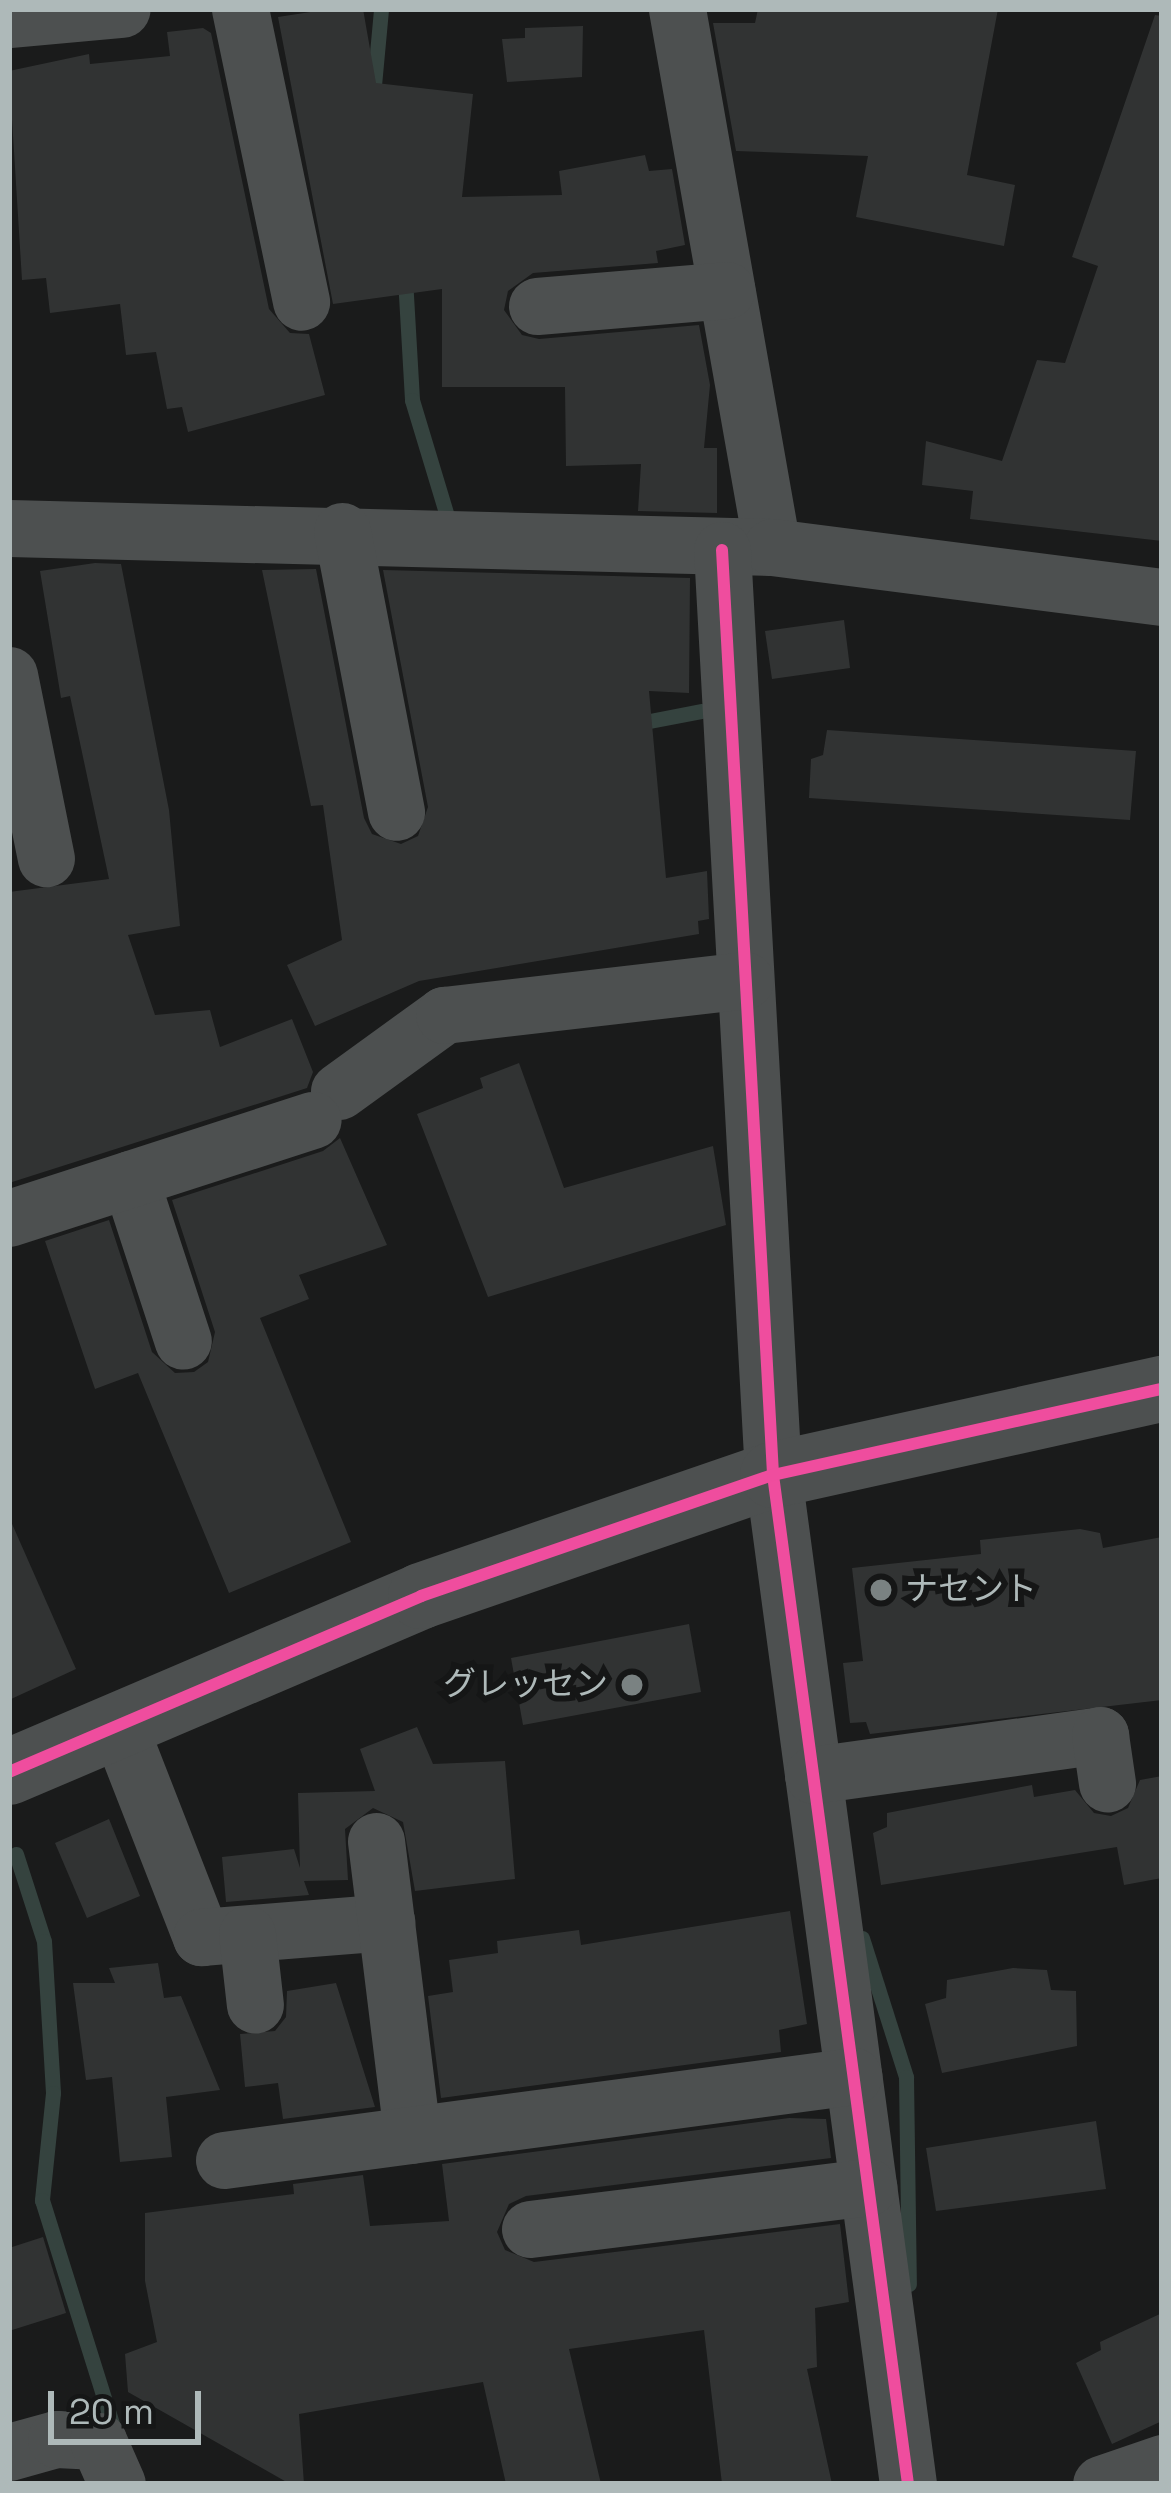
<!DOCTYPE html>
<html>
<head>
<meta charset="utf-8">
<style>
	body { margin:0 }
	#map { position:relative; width:1171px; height:2493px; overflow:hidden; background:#1a1b1b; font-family:"Space Grotesk","Noto Sans JP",sans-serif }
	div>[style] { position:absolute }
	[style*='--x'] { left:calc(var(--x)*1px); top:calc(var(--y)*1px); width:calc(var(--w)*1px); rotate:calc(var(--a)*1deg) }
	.stream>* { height:15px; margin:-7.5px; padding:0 7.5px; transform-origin:7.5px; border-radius:7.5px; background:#35433f }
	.building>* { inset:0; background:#313333 }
	.minor>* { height:57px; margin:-28.5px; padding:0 28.5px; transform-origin:28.5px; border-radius:28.5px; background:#4d5050 }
	.tertiary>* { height:66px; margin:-33px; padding:0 33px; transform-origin:33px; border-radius:33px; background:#4d5050 }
	.cycleway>* { height:12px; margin:-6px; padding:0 6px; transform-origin:6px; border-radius:6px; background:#ef4d9e }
	.dots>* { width:33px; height:33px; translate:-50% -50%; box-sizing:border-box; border:6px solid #151616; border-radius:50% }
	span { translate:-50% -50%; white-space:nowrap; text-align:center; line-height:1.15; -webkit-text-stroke:12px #151616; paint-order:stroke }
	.poi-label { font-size:33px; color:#aeb9b9 }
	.left { translate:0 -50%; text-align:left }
	.right { translate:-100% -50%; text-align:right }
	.frame { position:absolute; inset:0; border:12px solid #aeb9b9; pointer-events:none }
	.scale { position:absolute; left:48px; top:2391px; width:153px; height:54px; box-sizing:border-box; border:6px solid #aeb9b9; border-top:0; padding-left:15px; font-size:36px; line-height:42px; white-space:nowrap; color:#aeb9b9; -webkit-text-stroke:9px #151616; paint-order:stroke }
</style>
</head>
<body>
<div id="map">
	<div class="stream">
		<i style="--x:373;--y:96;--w:87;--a:-84.7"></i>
		<i style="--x:405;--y:278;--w:122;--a:86.7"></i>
		<i style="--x:412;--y:400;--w:121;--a:73.2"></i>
		<i style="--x:634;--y:724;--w:68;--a:-11"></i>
		<i style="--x:16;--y:1854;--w:91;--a:72.2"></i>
		<i style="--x:44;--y:1941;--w:152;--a:86.6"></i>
		<i style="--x:53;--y:2093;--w:108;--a:95.9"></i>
		<i style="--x:42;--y:2200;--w:247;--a:72.6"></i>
		<i style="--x:862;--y:1938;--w:146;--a:72.4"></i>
		<i style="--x:906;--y:2077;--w:207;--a:89.2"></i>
	</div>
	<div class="building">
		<i style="clip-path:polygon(330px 9px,363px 9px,376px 83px,473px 94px,462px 197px,562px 195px,559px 171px,645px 155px,649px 171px,672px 169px,685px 245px,656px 251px,658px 263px,533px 273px,508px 291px,504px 310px,522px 335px,539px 339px,699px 325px,710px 385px,704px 448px,717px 448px,717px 513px,638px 511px,641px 464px,566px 466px,565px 387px,442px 387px,442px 289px,333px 304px,278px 17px)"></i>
		<i style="clip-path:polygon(758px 9px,998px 9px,967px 175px,1015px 185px,1004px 246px,856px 217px,868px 156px,736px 151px,713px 23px,755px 23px)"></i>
		<i style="clip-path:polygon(1155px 15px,1162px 16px,1162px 541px,970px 519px,973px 491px,922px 485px,926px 441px,1002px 461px,1037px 360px,1065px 363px,1098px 266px,1072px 257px)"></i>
		<i style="clip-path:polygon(583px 26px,582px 77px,507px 82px,502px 39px,525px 38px,525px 28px)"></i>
		<i style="clip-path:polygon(203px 28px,211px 33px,269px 309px,290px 333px,309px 334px,325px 395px,188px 432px,182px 407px,167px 409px,156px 352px,126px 355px,120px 304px,50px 313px,46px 278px,22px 280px,9px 71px,89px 54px,90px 64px,170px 56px,167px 32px)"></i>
		<i style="clip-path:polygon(95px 563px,121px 564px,169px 810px,180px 926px,128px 935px,155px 1015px,210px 1010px,220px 1047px,292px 1019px,313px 1072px,307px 1088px,9px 1183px,9px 892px,109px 879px,70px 696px,61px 698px,40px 571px)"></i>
		<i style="clip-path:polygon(316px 569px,364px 818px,372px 834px,401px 844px,418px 836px,428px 807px,383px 570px,690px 578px,689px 693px,649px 691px,666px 878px,707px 871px,709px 919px,698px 921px,699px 934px,419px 981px,315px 1026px,287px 965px,342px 940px,323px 805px,311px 806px,262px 570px)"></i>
		<i style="clip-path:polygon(844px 620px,850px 668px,772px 679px,765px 631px)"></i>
		<i style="clip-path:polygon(827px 730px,1136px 751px,1130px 820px,809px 798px,811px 759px,823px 755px)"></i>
		<i style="clip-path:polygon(519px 1063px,564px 1188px,713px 1146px,726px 1225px,488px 1297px,417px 1114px,483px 1088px,480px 1078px)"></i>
		<i style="clip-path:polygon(340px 1138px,387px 1245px,299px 1275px,309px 1299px,260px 1318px,351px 1542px,229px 1593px,138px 1373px,95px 1389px,45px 1241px,109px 1220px,152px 1352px,175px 1373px,194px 1372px,208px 1362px,215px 1332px,172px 1200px,323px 1151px)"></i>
		<i style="clip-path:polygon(9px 1517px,76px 1669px,9px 1700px)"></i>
		<i style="clip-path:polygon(1080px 1529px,1100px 1533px,1103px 1548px,1162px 1537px,1162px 1700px,870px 1734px,866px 1722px,850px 1723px,843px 1663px,863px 1661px,852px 1568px,981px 1554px,980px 1540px)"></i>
		<i style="clip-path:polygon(689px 1624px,701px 1692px,523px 1725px,511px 1658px)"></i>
		<i style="clip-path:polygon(417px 1727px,433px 1764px,505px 1761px,515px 1879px,415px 1891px,403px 1822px,373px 1808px,345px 1829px,348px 1880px,304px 1881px,309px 1895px,226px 1902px,222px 1857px,294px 1849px,300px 1868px,298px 1793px,375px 1791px,360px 1749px)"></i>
		<i style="clip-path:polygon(1162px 1776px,1162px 1878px,1124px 1885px,1117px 1847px,881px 1885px,873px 1833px,887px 1827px,887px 1813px,1032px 1785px,1034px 1797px,1075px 1790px,1094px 1813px,1111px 1816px,1128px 1808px,1140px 1780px)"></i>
		<i style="clip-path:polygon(109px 1819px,140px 1896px,87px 1918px,55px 1843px)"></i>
		<i style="clip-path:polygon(790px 1911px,807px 2024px,779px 2030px,781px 2052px,441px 2098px,428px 1996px,453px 1992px,449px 1960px,498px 1953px,497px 1941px,579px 1930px,581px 1945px)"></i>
		<i style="clip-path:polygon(158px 1963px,164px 1998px,181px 1996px,220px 2090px,166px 2097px,172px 2157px,120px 2162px,112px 2077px,86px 2080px,73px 1983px,115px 1983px,109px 1968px)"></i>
		<i style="clip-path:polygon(1013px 1968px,1047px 1970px,1051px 1990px,1076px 1991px,1077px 2046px,942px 2073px,925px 2004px,946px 1998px,947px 1980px)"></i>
		<i style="clip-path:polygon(336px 1983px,375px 2107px,283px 2119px,278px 2083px,245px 2087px,240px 2034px,275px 2031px,286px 2017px,287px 1991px)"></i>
		<i style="clip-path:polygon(789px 2118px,826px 2119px,831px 2158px,526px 2196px,509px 2204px,497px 2232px,505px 2250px,534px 2262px,840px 2224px,849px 2302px,815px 2308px,817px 2367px,807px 2369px,832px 2484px,722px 2484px,704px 2330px,569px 2349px,601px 2484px,506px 2484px,483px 2382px,299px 2414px,304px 2484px,290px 2484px,128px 2392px,125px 2354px,157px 2342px,145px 2281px,145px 2213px,294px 2194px,293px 2184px,363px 2175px,370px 2226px,449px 2221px,442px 2164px)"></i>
		<i style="clip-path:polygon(1096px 2121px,1106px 2189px,936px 2211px,926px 2148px)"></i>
		<i style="clip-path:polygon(43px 2237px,66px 2313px,9px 2331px,9px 2248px)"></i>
		<i style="clip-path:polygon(1162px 2313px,1162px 2421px,1112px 2444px,1076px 2363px,1101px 2350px,1100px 2342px)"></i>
	</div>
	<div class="minor">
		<i style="--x:240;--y:9;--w:299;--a:78.2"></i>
		<i style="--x:677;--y:9;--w:546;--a:79.99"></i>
		<i style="--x:9;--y:19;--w:113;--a:-5.1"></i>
		<i style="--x:537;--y:306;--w:190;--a:-4.8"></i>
		<i style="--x:9;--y:528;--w:763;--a:1.43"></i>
		<i style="--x:772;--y:547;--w:393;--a:7.3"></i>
		<i style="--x:342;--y:531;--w:286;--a:79.1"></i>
		<i style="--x:722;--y:550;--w:926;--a:86.84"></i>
		<i style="--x:773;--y:1475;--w:1018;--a:82.38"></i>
		<i style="--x:9;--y:675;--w:187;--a:78.6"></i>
		<i style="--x:339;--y:1091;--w:130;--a:-35.9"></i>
		<i style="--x:444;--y:1015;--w:303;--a:-6.6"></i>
		<i style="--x:130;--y:1179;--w:170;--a:71.9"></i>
		<i style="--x:9;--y:1218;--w:319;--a:-17.9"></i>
		<i style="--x:118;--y:1724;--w:229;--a:68.7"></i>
		<i style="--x:201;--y:1937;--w:186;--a:-4.6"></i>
		<i style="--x:813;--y:1775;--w:290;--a:-7.9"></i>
		<i style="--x:1100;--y:1735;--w:49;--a:81.7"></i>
		<i style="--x:376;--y:1841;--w:296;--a:83"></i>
		<i style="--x:247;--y:1934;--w:71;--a:83.6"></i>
		<i style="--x:224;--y:2160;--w:635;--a:-7.61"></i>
		<i style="--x:530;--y:2229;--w:341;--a:-7.1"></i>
		<i style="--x:9;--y:2452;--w:49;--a:-15.5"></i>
		<i style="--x:56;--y:2439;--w:42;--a:2.7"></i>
		<i style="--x:98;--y:2441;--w:47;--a:66.2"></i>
		<i style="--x:1101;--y:2484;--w:65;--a:-19"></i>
	</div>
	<div class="tertiary">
		<i style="--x:9;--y:1772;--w:448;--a:-23.1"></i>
		<i style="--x:421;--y:1596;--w:372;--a:-19"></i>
		<i style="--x:773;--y:1475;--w:398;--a:-12.5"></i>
	</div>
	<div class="cycleway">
		<i style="--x:722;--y:550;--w:926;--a:86.84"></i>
		<i style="--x:773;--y:1475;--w:1018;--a:82.38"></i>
		<i style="--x:9;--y:1772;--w:448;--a:-23.1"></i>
		<i style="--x:421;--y:1596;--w:372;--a:-19"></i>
		<i style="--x:773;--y:1475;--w:398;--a:-12.5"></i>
	</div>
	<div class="dots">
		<i style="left:881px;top:1590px;background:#7a8282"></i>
		<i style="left:632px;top:1685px;background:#7a8282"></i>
	</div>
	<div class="poi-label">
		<span class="left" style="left:905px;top:1590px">ナセント</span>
		<span class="right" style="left:608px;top:1685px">グレッセン</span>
	</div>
	<div class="frame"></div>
	<div class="scale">20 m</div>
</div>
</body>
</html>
